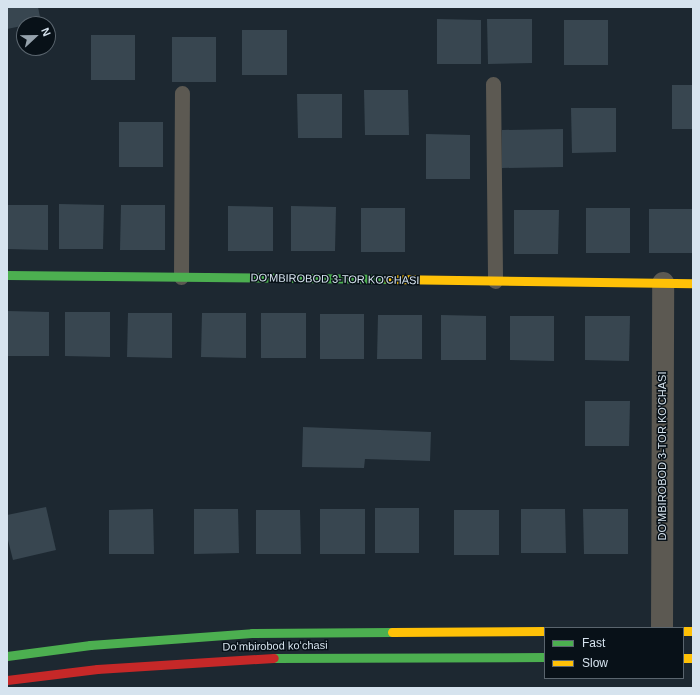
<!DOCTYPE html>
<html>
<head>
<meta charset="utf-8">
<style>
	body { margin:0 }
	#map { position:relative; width:700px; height:695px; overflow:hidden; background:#1d2831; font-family:Arial,sans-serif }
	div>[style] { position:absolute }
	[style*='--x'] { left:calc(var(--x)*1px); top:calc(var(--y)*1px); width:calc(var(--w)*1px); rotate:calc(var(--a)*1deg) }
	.building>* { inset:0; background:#384650 }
	.lane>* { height:15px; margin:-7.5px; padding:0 7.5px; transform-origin:7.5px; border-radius:7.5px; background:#5c5952 }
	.street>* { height:22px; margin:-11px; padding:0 11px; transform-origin:11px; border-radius:11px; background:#5c5952 }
	.fast>* { height:9px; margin:-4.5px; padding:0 4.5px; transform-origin:4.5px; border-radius:4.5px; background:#4caf50 }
	.slow>* { height:9px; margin:-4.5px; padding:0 4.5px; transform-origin:4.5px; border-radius:4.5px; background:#ffc107 }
	.jam>* { height:9px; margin:-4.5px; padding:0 4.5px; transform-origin:4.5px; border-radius:4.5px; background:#c62828 }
	span { translate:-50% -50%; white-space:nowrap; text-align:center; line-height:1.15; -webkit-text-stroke:3px #081118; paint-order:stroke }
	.street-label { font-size:11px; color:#d6e3ee }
	.frame { position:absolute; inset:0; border:8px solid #d6e3ee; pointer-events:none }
	.legend { position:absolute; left:544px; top:627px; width:140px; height:52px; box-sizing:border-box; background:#081118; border:1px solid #5a656e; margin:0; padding:5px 7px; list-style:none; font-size:12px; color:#d6e3ee }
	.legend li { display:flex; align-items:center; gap:8px; height:20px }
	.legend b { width:20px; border:1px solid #5a656e }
	.north { position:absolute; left:16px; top:16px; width:40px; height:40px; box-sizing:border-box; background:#081118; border:1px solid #5a656e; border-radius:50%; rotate:68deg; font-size:11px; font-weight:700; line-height:16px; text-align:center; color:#d6e3ee }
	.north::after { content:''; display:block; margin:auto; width:14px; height:18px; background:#95a2ac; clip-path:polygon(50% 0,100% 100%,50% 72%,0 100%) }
</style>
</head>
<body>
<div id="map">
	<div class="building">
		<i style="clip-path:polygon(7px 7px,38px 7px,41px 22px,7px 29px)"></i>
		<i style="clip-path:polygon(437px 19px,481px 20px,481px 64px,437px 64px)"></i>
		<i style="clip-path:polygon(487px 19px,532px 19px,532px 63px,488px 64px)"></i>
		<i style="clip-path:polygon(564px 20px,608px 20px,608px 65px,564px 65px)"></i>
		<i style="clip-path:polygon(242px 30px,287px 30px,287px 75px,242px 75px)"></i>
		<i style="clip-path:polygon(91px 35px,135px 35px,135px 80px,91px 80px)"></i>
		<i style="clip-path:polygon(172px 37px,216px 37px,216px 82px,172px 82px)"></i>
		<i style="clip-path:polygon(672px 85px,693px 85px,693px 129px,672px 129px)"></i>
		<i style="clip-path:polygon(364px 90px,408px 90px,409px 135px,365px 135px)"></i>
		<i style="clip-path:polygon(297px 94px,342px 94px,342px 138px,298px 138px)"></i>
		<i style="clip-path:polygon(571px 108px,616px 108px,616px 152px,572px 153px)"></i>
		<i style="clip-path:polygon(119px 122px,163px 122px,163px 167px,119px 167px)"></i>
		<i style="clip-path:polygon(563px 129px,563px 167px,502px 168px,502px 130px)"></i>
		<i style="clip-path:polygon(426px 134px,470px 135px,470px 179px,426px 179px)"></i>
		<i style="clip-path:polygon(59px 204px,104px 205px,103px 249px,59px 249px)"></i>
		<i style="clip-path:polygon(7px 205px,48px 205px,48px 250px,7px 249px)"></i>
		<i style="clip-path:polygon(121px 205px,165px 205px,165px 250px,120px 250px)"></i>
		<i style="clip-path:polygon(228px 206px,273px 207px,273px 251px,228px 251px)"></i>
		<i style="clip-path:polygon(291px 206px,336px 207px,335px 251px,291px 251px)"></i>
		<i style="clip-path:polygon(361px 208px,405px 208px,405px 252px,361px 252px)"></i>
		<i style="clip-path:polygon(586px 208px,630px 208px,630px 253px,586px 253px)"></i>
		<i style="clip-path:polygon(649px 209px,693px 209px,693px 253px,649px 253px)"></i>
		<i style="clip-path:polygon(514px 210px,559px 210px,558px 254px,514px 254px)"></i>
		<i style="clip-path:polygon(7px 311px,49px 312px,49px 356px,7px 356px)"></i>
		<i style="clip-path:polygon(65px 312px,110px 312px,110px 357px,65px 356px)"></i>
		<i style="clip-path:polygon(128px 313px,172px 313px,172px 358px,127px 357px)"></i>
		<i style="clip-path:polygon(202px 313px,246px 313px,246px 358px,201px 357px)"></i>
		<i style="clip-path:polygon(261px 313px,306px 313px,306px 358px,261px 358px)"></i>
		<i style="clip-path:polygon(320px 314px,364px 314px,364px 359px,320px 359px)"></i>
		<i style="clip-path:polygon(378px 315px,422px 315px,422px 359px,377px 359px)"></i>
		<i style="clip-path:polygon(441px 315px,486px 316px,486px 360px,441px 360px)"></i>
		<i style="clip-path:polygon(510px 316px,554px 316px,554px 361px,510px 360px)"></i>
		<i style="clip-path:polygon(585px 316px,630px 316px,629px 361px,585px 360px)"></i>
		<i style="clip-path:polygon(585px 401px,630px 401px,629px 446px,585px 446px)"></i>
		<i style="clip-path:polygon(303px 427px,431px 432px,430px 461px,365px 459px,364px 468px,302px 467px)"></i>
		<i style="clip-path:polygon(46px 507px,56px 550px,13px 560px,7px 536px,7px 515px)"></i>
		<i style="clip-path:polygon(375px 508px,419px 508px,419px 553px,375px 553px)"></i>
		<i style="clip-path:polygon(153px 509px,154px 554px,109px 554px,109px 510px)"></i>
		<i style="clip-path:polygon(194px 509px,238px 509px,239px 553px,194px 554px)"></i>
		<i style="clip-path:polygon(320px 509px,365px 509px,365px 554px,320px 554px)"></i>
		<i style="clip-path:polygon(521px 509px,565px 509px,566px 553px,521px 553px)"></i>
		<i style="clip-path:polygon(583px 509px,628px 509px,628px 554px,584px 554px)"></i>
		<i style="clip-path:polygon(256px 510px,300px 510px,301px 554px,256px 554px)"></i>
		<i style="clip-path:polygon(454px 510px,499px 510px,499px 555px,454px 555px)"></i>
	</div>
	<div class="lane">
		<i style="--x:493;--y:84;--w:197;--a:89.4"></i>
		<i style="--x:181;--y:277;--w:184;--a:-89.7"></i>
	</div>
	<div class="street">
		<i style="--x:662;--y:628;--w:345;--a:-89.8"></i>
	</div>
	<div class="fast">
		<i style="--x:7;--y:275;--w:381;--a:0.6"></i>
		<i style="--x:7;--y:656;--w:84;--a:-7.5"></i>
		<i style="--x:90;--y:645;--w:162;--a:-4.2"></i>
		<i style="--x:252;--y:633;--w:140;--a:-0.4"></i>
		<i style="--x:274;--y:658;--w:271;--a:-0.2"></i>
	</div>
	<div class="slow">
		<i style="--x:388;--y:279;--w:305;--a:0.8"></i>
		<i style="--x:683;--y:631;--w:10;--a:0"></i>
		<i style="--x:392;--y:632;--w:153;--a:-0.4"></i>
		<i style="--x:683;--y:658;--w:10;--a:0"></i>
	</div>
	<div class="jam">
		<i style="--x:7;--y:680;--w:91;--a:-7"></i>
		<i style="--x:97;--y:669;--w:177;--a:-3.6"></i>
	</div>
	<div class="street-label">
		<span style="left:335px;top:279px;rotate:1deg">DO'MBIROBOD 3-TOR KO'CHASI</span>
		<span style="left:662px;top:456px;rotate:-90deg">DO'MBIROBOD 3-TOR KO'CHASI</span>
		<span style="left:275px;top:646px;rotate:-1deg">Doʻmbirobod koʻchasi</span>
	</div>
	<div class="frame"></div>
	<ul class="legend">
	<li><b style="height:5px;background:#4caf50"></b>Fast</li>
	<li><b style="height:5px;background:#ffc107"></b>Slow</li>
	</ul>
	<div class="north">N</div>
</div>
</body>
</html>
